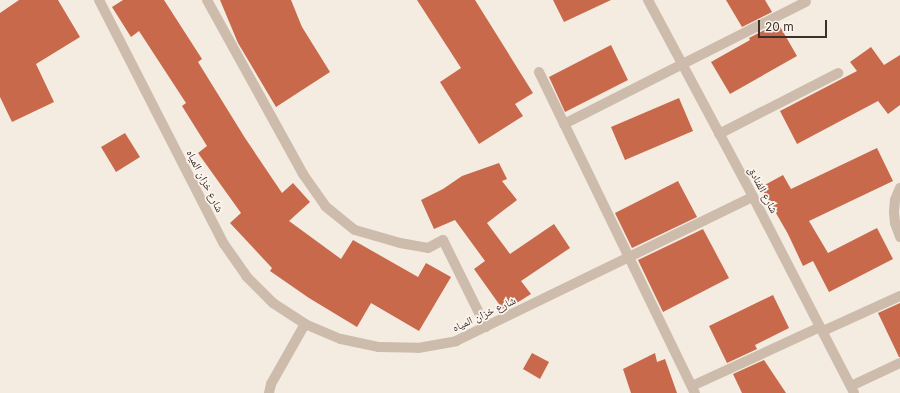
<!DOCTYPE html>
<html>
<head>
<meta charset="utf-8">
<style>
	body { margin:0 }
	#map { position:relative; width:900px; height:393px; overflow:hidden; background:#f4ebe1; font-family:Inter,"Noto Naskh Arabic",sans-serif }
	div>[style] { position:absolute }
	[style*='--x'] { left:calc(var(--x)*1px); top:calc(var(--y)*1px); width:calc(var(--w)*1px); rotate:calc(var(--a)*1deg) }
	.building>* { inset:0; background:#c8694b }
	.minor>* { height:10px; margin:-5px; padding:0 5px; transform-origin:5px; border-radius:5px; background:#cdbbac }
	span { translate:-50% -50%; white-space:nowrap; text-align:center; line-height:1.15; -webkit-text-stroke:3.5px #fbf5ee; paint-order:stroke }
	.street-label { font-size:11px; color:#3b302b }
	.scale { position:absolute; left:758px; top:20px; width:69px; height:18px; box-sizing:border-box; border:2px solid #3b302b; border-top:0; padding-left:5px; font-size:12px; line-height:14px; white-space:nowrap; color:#3b302b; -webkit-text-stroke:3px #fbf5ee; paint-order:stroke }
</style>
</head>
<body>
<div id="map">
	<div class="building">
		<i style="clip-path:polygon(19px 0,58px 0,80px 37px,36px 64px,54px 102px,12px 122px,0 97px,0 13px)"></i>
		<i style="clip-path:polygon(123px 0,164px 0,202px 59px,198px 62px,245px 138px,282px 193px,293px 183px,310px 202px,289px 221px,341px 259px,353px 240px,418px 277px,426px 263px,451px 277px,419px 331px,371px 303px,357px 327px,309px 298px,270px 271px,272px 268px,230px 223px,241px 213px,198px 153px,207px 146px,182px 106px,186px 103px,139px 31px,131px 37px,112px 7px)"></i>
		<i style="clip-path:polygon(220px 0,291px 0,302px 27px,330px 72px,276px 107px,238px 43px)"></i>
		<i style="clip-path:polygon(417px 0,475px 0,533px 93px,515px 104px,523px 116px,479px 144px,440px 82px,461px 68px)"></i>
		<i style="clip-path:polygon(553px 0,611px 0,564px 22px)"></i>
		<i style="clip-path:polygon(726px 0,765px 0,772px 12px,742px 27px)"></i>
		<i style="clip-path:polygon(778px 23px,797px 56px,730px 94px,711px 62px,750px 40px,749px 38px)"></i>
		<i style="clip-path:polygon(611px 45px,628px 80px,565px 112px,549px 77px)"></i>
		<i style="clip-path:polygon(871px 47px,884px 65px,900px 55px,900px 105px,888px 114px,878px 101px,797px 144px,780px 111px,857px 71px,850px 62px)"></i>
		<i style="clip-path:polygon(679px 98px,693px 131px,625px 160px,611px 127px)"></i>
		<i style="clip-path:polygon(125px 133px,140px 157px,116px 172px,101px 147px)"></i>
		<i style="clip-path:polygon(877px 148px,893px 181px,809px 221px,828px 253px,877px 228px,893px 259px,829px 292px,813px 261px,803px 266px,788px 234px,761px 187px,783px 175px,791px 189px)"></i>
		<i style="clip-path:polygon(499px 163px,507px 179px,502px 181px,517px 200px,487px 223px,510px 254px,554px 224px,570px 248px,521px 281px,531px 294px,504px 311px,474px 269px,485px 261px,455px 220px,434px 229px,421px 200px,443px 189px,462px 176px)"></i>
		<i style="clip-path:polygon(678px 181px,697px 217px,632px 248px,615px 213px)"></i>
		<i style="clip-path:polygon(703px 229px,729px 278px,663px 312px,638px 260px)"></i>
		<i style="clip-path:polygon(773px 295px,789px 328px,755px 345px,757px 349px,727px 363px,709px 326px)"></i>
		<i style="clip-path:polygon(900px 303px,900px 357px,899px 357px,878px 313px)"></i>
		<i style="clip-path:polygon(532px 353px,549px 362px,540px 379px,523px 369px)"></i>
		<i style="clip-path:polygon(655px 353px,657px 362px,665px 359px,677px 393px,631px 393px,623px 369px)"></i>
		<i style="clip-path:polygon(764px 360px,786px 393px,742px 393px,733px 374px)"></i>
	</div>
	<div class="minor">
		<i style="--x:99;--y:0;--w:274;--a:62.9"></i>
		<i style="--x:224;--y:244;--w:39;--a:55"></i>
		<i style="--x:246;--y:276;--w:38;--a:45"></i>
		<i style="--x:273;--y:303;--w:38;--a:33"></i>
		<i style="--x:305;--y:324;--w:39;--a:23"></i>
		<i style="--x:341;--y:339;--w:39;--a:12"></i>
		<i style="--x:379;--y:347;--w:39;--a:1"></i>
		<i style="--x:418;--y:348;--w:39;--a:-10"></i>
		<i style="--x:456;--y:341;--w:330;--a:-25.9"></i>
		<i style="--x:207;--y:0;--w:199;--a:61.1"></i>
		<i style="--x:303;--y:174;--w:39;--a:55"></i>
		<i style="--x:325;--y:206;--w:38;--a:39"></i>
		<i style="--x:355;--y:230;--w:47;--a:16.1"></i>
		<i style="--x:400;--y:243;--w:28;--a:10"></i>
		<i style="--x:428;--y:248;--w:17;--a:-28"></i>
		<i style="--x:443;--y:240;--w:97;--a:63.7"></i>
		<i style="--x:648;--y:0;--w:223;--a:61.9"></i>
		<i style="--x:753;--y:197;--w:220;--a:62.7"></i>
		<i style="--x:539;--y:72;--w:357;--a:64.1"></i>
		<i style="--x:564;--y:124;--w:271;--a:-26.8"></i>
		<i style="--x:719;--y:134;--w:134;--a:-27.1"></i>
		<i style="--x:900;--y:188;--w:13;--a:113"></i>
		<i style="--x:895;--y:200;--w:12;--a:95"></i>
		<i style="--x:894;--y:212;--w:11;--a:85"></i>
		<i style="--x:895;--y:223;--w:15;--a:70"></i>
		<i style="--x:823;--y:331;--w:85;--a:-24.4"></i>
		<i style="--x:692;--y:386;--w:141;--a:-24.7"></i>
		<i style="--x:851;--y:386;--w:54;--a:-25.1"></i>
		<i style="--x:269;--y:393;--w:9;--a:-77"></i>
		<i style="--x:271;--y:384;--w:69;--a:-60.5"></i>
	</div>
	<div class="street-label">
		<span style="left:205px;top:181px;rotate:63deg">شارع خزان المياه</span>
		<span style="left:763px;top:190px;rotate:62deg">شارع الفنادق</span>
		<span style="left:484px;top:314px;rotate:-25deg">شارع خزان المياه</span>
	</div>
	<div class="scale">20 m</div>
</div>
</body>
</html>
